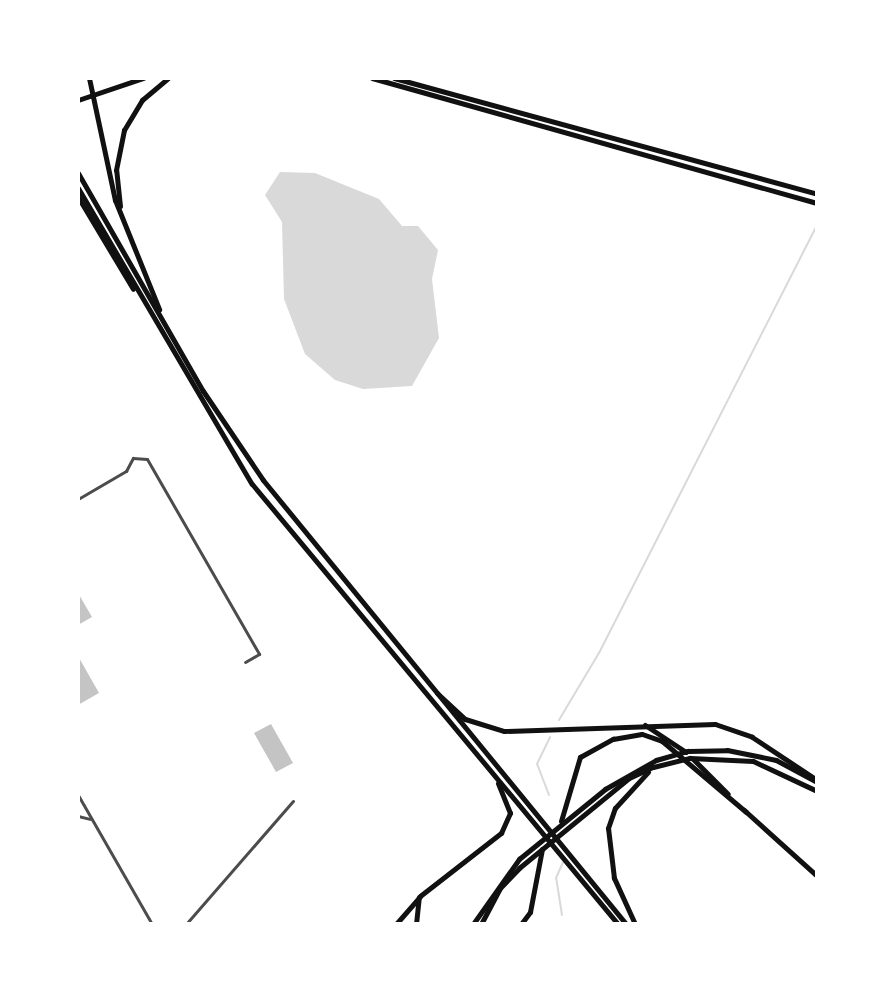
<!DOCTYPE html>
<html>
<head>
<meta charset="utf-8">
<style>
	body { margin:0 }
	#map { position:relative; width:895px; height:1002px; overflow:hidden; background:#fff; font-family:Arial,sans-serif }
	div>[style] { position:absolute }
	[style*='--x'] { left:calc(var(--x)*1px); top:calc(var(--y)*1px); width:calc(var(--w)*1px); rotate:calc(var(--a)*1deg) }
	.water>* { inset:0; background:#d9d9d9 }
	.stream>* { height:2px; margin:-1px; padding:0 1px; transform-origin:1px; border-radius:1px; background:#d9d9d9 }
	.building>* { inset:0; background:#c4c4c4 }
	.minor>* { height:3px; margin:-1.5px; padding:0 1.5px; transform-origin:1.5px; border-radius:1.5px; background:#4c4c4c }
	.trunk>* { height:5px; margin:-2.5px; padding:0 2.5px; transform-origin:2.5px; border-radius:2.5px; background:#111 }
	span { translate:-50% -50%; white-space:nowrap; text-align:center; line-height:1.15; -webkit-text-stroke:8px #fff; paint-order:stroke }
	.frame { position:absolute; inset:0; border:80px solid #fff; pointer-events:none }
</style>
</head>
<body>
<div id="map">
	<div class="water">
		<i style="clip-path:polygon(280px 172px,315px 173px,379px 199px,402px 226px,418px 226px,438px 250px,432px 279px,439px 338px,412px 386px,363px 389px,335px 380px,305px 354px,284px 299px,282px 222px,265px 195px)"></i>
	</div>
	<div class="stream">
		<i style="--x:559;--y:720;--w:78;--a:-59.2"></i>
		<i style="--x:599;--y:653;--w:480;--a:-63"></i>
		<i style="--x:549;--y:795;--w:33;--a:-111"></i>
		<i style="--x:537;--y:764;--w:30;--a:-64"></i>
		<i style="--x:562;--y:915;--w:37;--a:-99"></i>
		<i style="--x:556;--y:878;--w:17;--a:-66"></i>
	</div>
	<div class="building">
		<i style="clip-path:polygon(78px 593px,92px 617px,78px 625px)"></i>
		<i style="clip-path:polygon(78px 656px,99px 693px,78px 705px)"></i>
		<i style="clip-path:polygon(271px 724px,293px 763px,276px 772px,254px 733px)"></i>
	</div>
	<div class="minor">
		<i style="--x:78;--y:499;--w:56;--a:-30.3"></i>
		<i style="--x:126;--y:471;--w:15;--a:-62"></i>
		<i style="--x:133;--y:458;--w:14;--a:4"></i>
		<i style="--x:147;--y:459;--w:225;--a:60.1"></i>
		<i style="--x:259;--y:654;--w:16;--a:150"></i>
		<i style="--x:78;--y:795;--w:149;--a:60.2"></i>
		<i style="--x:78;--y:816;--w:12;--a:14"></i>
		<i style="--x:186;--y:924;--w:163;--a:-49"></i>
	</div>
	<div class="trunk">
		<i style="--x:89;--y:78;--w:125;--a:78"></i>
		<i style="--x:115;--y:200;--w:118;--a:68"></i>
		<i style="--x:372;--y:78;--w:462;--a:15.7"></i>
		<i style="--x:394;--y:78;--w:439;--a:15.3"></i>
		<i style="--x:78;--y:100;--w:69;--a:-18.7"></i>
		<i style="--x:78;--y:173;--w:251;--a:60.2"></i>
		<i style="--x:203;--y:391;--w:107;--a:56"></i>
		<i style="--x:263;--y:480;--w:574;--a:50.73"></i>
		<i style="--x:78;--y:188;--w:343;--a:59.6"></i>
		<i style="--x:252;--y:484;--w:572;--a:50.25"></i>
		<i style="--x:78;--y:197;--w:107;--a:59.1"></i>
		<i style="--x:120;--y:206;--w:36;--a:-96"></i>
		<i style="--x:116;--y:170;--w:41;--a:-78.7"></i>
		<i style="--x:124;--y:130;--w:35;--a:-59"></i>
		<i style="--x:142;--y:100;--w:34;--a:-40"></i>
		<i style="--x:437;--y:693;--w:38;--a:43"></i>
		<i style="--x:465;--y:719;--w:41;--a:17.1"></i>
		<i style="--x:504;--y:731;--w:211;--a:-1.9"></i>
		<i style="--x:715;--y:724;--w:39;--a:19"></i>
		<i style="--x:752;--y:737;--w:78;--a:33.5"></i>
		<i style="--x:645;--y:725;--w:49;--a:33.4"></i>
		<i style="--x:693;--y:759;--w:49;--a:45"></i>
		<i style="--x:744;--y:810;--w:98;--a:42.1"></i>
		<i style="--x:561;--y:821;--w:67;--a:-73.5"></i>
		<i style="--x:580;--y:757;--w:38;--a:-29"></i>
		<i style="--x:613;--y:739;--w:29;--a:-10"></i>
		<i style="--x:642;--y:734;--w:21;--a:19"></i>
		<i style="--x:662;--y:741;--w:110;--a:40.2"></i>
		<i style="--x:396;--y:924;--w:37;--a:-49"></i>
		<i style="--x:420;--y:896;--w:103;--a:-37.9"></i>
		<i style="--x:501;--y:833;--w:22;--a:-66"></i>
		<i style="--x:510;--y:813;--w:32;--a:-112"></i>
		<i style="--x:416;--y:924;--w:27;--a:-84"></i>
		<i style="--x:473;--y:924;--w:80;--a:-54.7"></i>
		<i style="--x:519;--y:859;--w:111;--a:-39.1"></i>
		<i style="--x:605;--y:789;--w:59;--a:-29.6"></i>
		<i style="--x:656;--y:760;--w:33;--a:-16"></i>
		<i style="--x:688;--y:751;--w:39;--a:-1"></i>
		<i style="--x:727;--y:750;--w:50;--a:11.5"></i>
		<i style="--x:776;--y:760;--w:47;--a:28.2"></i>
		<i style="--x:481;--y:924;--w:41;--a:-62.2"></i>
		<i style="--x:500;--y:888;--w:28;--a:-46"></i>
		<i style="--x:519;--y:868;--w:142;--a:-39.3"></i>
		<i style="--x:629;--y:778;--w:26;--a:-25"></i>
		<i style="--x:653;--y:767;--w:38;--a:-14"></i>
		<i style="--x:690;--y:758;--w:63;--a:2.7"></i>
		<i style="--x:753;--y:761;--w:71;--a:25.1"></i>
		<i style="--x:521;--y:924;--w:15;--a:-53"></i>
		<i style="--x:530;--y:912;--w:64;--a:-79.2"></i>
		<i style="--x:572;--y:924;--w:29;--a:0"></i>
		<i style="--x:635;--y:924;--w:51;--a:-114.5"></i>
		<i style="--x:614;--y:878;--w:50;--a:-96.8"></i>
		<i style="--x:608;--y:828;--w:21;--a:-71"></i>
		<i style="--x:615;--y:808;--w:49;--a:-47.5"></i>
	</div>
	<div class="frame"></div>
</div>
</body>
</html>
